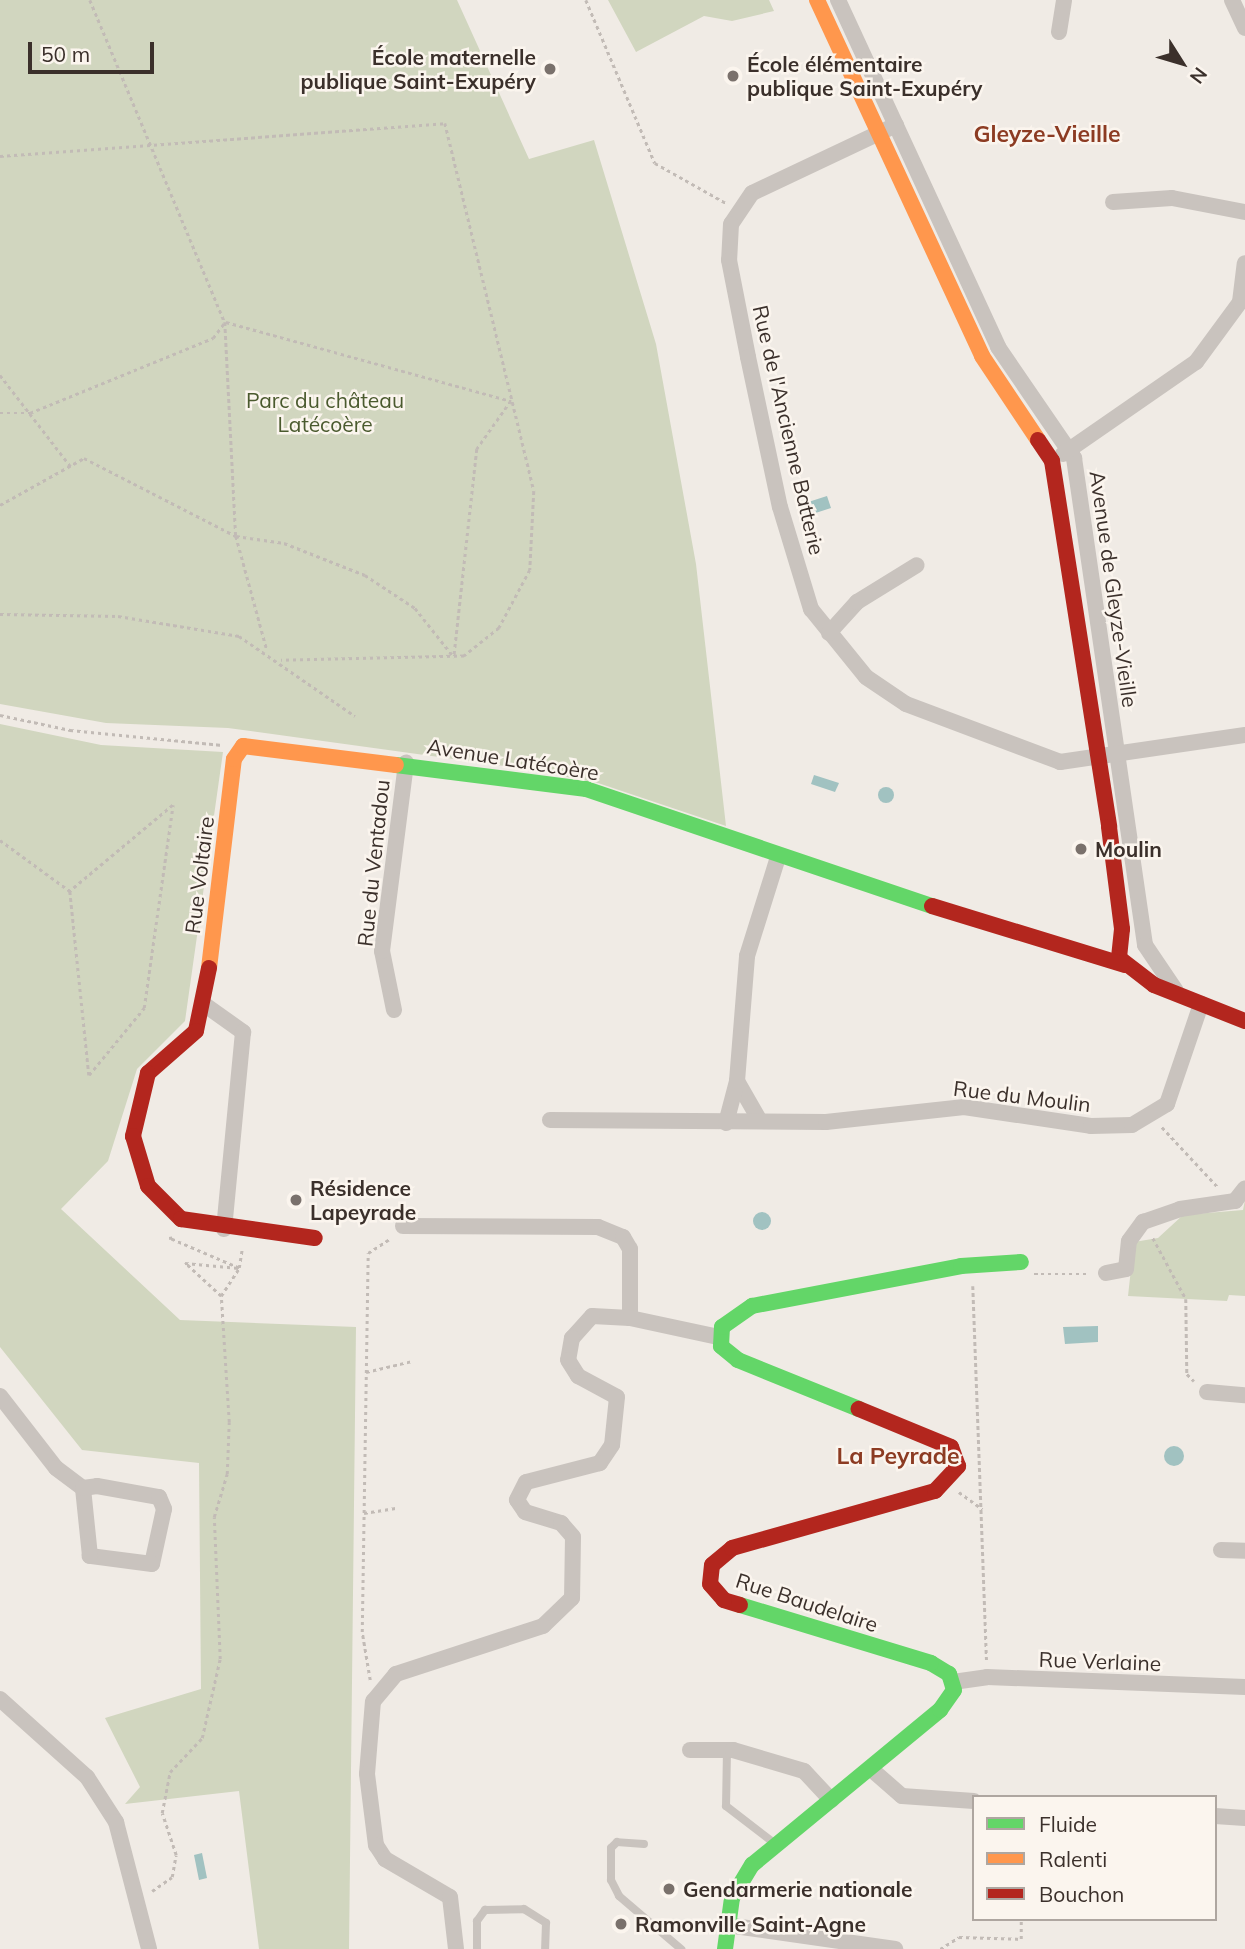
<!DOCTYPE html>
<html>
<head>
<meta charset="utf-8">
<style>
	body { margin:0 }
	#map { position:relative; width:1245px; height:1949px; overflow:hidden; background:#f0ebe5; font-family:Mulish,sans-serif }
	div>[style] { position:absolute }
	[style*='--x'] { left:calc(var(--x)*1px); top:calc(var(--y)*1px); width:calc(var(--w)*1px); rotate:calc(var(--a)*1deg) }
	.green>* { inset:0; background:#d1d6bf }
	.water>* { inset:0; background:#a1c2c1 }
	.round { border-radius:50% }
	.path>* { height:2.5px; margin-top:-1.25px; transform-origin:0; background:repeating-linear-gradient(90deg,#c2bbb6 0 3.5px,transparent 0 7px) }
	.lane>* { height:8px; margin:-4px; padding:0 4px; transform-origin:4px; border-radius:4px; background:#c9c3be }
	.street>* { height:16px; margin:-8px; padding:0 8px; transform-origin:8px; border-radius:8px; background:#c9c3be }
	.fast>* { height:16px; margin:-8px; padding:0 8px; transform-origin:8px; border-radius:8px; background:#63d668 }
	.slow>* { height:16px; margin:-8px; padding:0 8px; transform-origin:8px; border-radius:8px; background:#ff974d }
	.jam>* { height:16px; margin:-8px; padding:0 8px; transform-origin:8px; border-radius:8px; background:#b3261e }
	.dots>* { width:19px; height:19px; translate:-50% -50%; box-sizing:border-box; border:4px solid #fbf5ee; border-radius:50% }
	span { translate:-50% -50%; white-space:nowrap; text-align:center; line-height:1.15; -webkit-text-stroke:5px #fbf5ee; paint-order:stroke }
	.poi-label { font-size:21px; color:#3b302b; font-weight:700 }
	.right { translate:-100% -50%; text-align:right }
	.left { translate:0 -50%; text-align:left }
	.park-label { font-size:21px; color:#4a5a2e }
	.street-label { font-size:21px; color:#3b302b }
	.neighbourhood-label { font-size:23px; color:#8c3b22; font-weight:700 }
	.legend { position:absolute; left:972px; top:1795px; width:245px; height:126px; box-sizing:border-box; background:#fbf5ee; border:2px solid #aea6a0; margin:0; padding:9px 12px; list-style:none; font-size:21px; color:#3b302b }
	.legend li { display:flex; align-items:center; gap:14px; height:35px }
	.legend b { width:35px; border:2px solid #aea6a0 }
	.north { position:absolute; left:1147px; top:28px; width:70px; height:70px; -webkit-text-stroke:5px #fbf5ee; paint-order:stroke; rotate:127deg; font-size:19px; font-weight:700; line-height:28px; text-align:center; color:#3b302b }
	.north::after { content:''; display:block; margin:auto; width:24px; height:32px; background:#3b302b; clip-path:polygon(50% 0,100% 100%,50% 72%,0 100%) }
	.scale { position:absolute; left:28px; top:42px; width:126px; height:32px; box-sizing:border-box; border:4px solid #3b302b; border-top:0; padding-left:9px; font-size:21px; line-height:24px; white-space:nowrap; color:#3b302b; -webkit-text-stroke:5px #fbf5ee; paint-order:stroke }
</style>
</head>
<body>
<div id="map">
	<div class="green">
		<i style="clip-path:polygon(0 0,457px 0,529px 159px,594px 140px,656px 344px,696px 564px,726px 826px,598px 783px,526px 769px,228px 728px,106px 723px,0 704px)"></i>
		<i style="clip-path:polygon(608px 0,769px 0,774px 11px,732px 21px,704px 16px,636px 52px)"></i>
		<i style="clip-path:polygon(0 724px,101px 745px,223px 752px,185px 1021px,137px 1069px,108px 1161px,61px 1209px,180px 1320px,356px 1327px,349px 1949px,259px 1949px,239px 1791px,125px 1804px,140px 1787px,105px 1718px,201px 1689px,199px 1463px,82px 1450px,0 1347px)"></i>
		<i style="clip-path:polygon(1245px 1200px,1245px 1296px,1229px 1295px,1227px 1301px,1128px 1296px,1134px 1242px,1158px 1238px,1183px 1215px,1243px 1210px)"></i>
	</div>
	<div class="water">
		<i style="clip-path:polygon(827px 496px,831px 508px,803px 517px,799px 505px)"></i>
		<i style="clip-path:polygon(814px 775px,839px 783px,835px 792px,811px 784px)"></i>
		<i class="round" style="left:878px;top:787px;width:16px;height:16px"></i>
		<i class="round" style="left:753px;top:1212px;width:18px;height:18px"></i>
		<i style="clip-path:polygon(1098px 1326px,1098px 1342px,1065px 1344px,1063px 1327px)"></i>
		<i class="round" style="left:1164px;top:1446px;width:20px;height:20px"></i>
		<i style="clip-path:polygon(202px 1853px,207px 1878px,199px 1880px,194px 1855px)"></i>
	</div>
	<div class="path">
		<i style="--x:90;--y:0;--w:349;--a:67.3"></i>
		<i style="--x:225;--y:322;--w:214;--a:87.1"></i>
		<i style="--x:236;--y:536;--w:118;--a:74.8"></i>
		<i style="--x:586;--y:0;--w:177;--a:67.1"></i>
		<i style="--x:655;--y:163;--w:81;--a:29.4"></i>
		<i style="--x:0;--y:156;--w:446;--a:-4.2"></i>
		<i style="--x:445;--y:123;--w:379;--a:76.4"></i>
		<i style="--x:534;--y:491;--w:79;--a:92.9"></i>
		<i style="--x:530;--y:570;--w:66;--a:118.1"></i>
		<i style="--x:499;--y:628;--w:45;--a:141.3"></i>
		<i style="--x:464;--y:656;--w:183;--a:178.7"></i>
		<i style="--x:226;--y:322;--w:296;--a:15.5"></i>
		<i style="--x:511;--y:401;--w:59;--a:125.3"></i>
		<i style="--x:477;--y:449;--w:209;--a:96.3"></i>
		<i style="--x:0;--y:375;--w:116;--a:52.3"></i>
		<i style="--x:0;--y:413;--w:30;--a:0"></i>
		<i style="--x:30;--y:413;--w:198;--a:-22.3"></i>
		<i style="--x:213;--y:338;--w:20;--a:-53"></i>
		<i style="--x:0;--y:505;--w:96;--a:-29.2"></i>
		<i style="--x:84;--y:458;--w:171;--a:27.2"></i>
		<i style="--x:236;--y:536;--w:49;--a:8.3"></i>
		<i style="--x:284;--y:543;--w:87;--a:21.6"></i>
		<i style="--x:365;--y:575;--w:60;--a:33.4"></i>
		<i style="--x:415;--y:608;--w:63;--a:51.5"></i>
		<i style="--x:0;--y:614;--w:118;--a:1"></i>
		<i style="--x:118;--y:616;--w:123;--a:9.4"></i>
		<i style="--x:239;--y:636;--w:141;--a:34.6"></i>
		<i style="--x:0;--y:715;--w:72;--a:12.1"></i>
		<i style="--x:70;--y:730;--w:153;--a:5.6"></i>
		<i style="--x:0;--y:840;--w:87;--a:36.1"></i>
		<i style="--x:70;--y:891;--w:185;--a:84.1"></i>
		<i style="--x:89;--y:1075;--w:87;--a:-50.6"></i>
		<i style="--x:144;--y:1008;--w:205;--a:-81.9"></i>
		<i style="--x:173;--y:805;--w:134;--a:140.1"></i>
		<i style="--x:1162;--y:1127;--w:81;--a:47"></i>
		<i style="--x:1153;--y:1238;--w:69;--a:61.6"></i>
		<i style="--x:1186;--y:1299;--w:75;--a:89.2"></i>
		<i style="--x:1187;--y:1374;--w:10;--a:45"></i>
		<i style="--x:1034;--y:1274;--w:55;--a:0"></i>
		<i style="--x:973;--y:1286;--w:374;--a:87.9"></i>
		<i style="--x:221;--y:1296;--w:33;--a:-57"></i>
		<i style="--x:239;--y:1268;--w:19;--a:-81"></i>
		<i style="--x:366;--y:1372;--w:47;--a:-13.4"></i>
		<i style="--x:959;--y:1492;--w:29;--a:36"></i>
		<i style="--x:364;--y:1513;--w:32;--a:-9"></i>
		<i style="--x:370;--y:1680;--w:49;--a:-99.5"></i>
		<i style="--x:362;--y:1632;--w:379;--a:-89.1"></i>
		<i style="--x:368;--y:1253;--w:27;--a:-33"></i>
		<i style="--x:152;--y:1891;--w:24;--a:-35"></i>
		<i style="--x:172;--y:1877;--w:22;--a:-80"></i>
		<i style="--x:176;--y:1855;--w:44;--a:-108.4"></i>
		<i style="--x:162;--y:1813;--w:42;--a:-79"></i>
		<i style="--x:170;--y:1772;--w:47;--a:-46.7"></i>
		<i style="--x:202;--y:1738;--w:81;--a:-77.2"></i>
		<i style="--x:220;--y:1659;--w:142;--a:-92.4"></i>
		<i style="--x:214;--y:1517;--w:45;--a:-73.2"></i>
		<i style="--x:227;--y:1474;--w:52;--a:-87.8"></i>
		<i style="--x:229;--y:1422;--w:126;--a:-93.6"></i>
		<i style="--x:221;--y:1296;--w:49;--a:-137.5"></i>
		<i style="--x:185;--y:1263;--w:54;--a:5.3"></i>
		<i style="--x:239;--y:1268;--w:76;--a:-156.8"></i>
		<i style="--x:169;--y:1238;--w:6;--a:-9"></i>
		<i style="--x:940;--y:1949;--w:22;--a:-32"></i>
		<i style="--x:959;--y:1937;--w:62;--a:1.8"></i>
		<i style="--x:1021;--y:1939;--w:20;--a:-90"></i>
	</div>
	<div class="lane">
		<i style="--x:727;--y:1750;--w:56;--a:91"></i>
		<i style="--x:726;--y:1806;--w:61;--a:37.6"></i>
		<i style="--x:644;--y:1844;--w:27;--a:-176"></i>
		<i style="--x:617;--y:1842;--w:8;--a:135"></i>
		<i style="--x:611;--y:1848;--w:32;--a:90"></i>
		<i style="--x:611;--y:1880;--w:18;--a:63"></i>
		<i style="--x:619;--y:1896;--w:82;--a:40.5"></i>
		<i style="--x:477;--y:1949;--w:28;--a:-90"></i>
		<i style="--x:477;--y:1921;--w:14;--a:-54"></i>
		<i style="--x:485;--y:1910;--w:39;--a:-1"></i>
		<i style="--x:524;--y:1909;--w:26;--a:32"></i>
		<i style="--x:546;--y:1923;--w:26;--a:92"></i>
	</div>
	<div class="street">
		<i style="--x:838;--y:0;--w:382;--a:65.2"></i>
		<i style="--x:998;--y:347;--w:135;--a:55.6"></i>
		<i style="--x:1074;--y:458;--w:492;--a:81.7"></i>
		<i style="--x:1145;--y:945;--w:55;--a:56"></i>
		<i style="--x:1232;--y:0;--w:31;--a:65"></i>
		<i style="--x:1059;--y:32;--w:32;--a:-81"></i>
		<i style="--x:896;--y:125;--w:159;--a:154.7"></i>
		<i style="--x:752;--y:193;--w:37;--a:124"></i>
		<i style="--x:731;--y:224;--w:36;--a:93"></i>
		<i style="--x:729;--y:260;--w:99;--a:78.9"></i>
		<i style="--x:748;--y:357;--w:153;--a:78"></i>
		<i style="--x:780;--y:507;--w:107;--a:73.1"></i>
		<i style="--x:811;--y:609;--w:87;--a:51"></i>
		<i style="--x:866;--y:677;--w:48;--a:34"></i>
		<i style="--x:906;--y:704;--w:165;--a:20.6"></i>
		<i style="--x:1060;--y:762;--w:187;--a:-8.3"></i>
		<i style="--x:1113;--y:202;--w:59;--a:-3.9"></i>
		<i style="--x:1172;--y:198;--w:74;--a:10.9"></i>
		<i style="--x:1063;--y:454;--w:162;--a:-34.7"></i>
		<i style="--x:1196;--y:362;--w:74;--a:-53.7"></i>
		<i style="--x:1240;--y:302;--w:39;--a:-83"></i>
		<i style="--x:829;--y:633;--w:42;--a:-47.9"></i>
		<i style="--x:857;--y:602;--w:70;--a:-31.7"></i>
		<i style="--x:205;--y:1005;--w:47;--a:35.4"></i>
		<i style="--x:243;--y:1032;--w:198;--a:95.5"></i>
		<i style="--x:394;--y:1010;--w:60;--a:-101.5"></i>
		<i style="--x:382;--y:951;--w:190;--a:-82.7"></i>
		<i style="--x:737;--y:1081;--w:46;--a:60.1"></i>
		<i style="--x:550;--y:1120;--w:276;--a:0.4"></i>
		<i style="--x:826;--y:1122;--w:139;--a:-6.2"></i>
		<i style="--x:964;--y:1107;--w:128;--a:8.5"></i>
		<i style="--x:1091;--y:1126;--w:41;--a:-1.4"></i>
		<i style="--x:1132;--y:1125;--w:41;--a:-31"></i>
		<i style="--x:1167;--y:1104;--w:106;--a:-71.2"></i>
		<i style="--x:726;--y:1123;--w:43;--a:-75.3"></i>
		<i style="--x:737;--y:1081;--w:125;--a:-85.4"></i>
		<i style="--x:747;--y:956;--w:104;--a:-72.6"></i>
		<i style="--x:403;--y:1226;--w:195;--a:0.3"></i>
		<i style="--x:598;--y:1227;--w:27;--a:22"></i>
		<i style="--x:623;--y:1237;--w:14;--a:60"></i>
		<i style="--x:630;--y:1249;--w:69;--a:90"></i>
		<i style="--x:630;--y:1318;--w:38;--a:-177"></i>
		<i style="--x:592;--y:1316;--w:30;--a:132"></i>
		<i style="--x:572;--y:1338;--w:22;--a:100"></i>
		<i style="--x:568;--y:1360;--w:19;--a:58"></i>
		<i style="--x:578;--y:1376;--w:44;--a:28.3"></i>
		<i style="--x:617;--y:1397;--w:48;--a:95.9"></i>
		<i style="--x:612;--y:1445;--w:22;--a:124"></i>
		<i style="--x:600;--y:1463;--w:76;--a:165.6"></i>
		<i style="--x:526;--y:1482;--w:20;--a:117"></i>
		<i style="--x:517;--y:1500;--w:14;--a:56"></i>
		<i style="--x:525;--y:1512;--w:38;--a:17"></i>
		<i style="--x:561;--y:1523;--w:18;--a:49"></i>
		<i style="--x:573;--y:1537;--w:61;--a:90.9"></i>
		<i style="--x:572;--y:1598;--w:40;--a:136"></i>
		<i style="--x:543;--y:1626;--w:155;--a:161.9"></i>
		<i style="--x:396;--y:1674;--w:35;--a:130"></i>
		<i style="--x:373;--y:1701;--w:73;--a:94.7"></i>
		<i style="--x:367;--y:1774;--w:72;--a:82.8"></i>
		<i style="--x:376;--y:1845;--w:17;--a:57"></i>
		<i style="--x:385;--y:1859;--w:75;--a:30.3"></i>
		<i style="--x:450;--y:1897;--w:52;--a:83.4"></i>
		<i style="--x:1106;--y:1273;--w:20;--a:-11"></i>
		<i style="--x:1126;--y:1269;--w:28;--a:-84"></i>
		<i style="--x:1129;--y:1241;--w:24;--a:-54"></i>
		<i style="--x:1143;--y:1222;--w:39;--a:-19"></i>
		<i style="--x:1180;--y:1209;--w:56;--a:-8.3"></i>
		<i style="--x:1235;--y:1201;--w:16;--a:-52"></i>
		<i style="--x:630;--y:1318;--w:91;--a:12.1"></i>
		<i style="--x:1207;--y:1392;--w:38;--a:5"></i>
		<i style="--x:0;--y:1396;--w:91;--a:52.1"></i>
		<i style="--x:56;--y:1468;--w:34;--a:37"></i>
		<i style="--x:97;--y:1486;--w:63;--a:10.1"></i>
		<i style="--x:159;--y:1497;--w:13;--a:67"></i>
		<i style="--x:164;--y:1509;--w:56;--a:102.3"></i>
		<i style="--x:152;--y:1564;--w:63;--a:-172.6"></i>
		<i style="--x:90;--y:1556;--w:68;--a:-95.9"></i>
		<i style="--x:83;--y:1488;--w:14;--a:-8"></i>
		<i style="--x:1221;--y:1550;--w:24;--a:2"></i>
		<i style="--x:953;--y:1682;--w:34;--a:-8"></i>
		<i style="--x:987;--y:1677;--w:258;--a:2.2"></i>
		<i style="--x:0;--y:1699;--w:117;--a:41.9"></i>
		<i style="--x:87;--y:1777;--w:54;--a:57.2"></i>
		<i style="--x:116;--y:1822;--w:131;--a:75.4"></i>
		<i style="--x:690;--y:1750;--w:43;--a:0"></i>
		<i style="--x:733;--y:1750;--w:74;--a:16.5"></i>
		<i style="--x:804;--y:1771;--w:40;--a:47"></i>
		<i style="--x:871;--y:1769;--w:41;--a:41.1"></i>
		<i style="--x:902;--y:1796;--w:72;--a:4"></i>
		<i style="--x:1215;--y:1816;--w:30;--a:4"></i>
		<i style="--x:727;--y:1925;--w:170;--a:8.1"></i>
	</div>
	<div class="fast">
		<i style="--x:396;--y:765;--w:192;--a:7.2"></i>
		<i style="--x:586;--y:789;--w:365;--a:18.7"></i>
		<i style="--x:859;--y:1409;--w:131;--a:-158"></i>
		<i style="--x:738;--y:1360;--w:22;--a:-141"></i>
		<i style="--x:721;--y:1346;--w:19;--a:-87"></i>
		<i style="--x:722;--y:1327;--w:37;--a:-35"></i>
		<i style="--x:752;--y:1306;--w:213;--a:-10.8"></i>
		<i style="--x:961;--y:1266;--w:60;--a:-3.8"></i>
		<i style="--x:725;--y:1949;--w:51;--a:-82.2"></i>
		<i style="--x:732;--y:1898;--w:39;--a:-59"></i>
		<i style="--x:752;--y:1865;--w:244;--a:-39.5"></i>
		<i style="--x:940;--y:1710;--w:24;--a:-55"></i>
		<i style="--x:954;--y:1690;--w:17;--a:-107"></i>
		<i style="--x:949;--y:1674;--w:21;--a:-149"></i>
		<i style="--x:931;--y:1663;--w:200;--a:-163.1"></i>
	</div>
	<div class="slow">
		<i style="--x:817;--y:0;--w:392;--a:65.1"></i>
		<i style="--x:982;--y:356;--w:101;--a:56.3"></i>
		<i style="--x:209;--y:968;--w:210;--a:-83.2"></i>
		<i style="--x:234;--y:759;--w:16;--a:-55"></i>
		<i style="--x:243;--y:746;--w:154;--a:7.1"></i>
	</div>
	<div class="jam">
		<i style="--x:1038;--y:440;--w:25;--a:56"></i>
		<i style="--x:1052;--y:461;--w:370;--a:81.1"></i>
		<i style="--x:1109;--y:827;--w:103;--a:82.7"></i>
		<i style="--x:1122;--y:929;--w:29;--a:96"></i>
		<i style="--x:1119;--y:958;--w:44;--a:37.6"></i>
		<i style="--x:1154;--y:985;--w:98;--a:21.6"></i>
		<i style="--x:932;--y:906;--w:202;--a:17"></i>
		<i style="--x:209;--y:968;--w:64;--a:101.7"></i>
		<i style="--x:196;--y:1031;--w:64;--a:138.8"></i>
		<i style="--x:148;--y:1073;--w:65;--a:103.4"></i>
		<i style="--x:133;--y:1136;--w:52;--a:73.3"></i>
		<i style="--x:148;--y:1186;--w:47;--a:45"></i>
		<i style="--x:181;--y:1219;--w:135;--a:8.1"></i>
		<i style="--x:740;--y:1605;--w:17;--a:-163"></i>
		<i style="--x:724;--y:1600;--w:21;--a:-131"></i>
		<i style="--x:710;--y:1584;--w:19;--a:-84"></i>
		<i style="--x:712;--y:1565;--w:26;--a:-40"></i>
		<i style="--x:732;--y:1548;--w:211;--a:-15.7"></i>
		<i style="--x:935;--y:1491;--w:34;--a:-47"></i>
		<i style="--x:958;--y:1466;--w:20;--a:-110"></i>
		<i style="--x:951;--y:1447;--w:100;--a:-157.6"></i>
	</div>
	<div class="dots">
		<i style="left:550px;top:69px;background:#7a716c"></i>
		<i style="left:733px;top:76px;background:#7a716c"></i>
		<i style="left:1081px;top:849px;background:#7a716c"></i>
		<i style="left:296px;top:1200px;background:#7a716c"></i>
		<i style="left:669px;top:1889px;background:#7a716c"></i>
		<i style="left:621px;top:1924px;background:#7a716c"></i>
	</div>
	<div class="poi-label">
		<span class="right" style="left:536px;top:69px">École maternelle<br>publique Saint-Exupéry</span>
		<span class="left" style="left:747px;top:76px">École élémentaire<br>publique Saint-Exupéry</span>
		<span class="left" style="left:1095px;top:849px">Moulin</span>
		<span class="left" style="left:310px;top:1200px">Résidence<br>Lapeyrade</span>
		<span class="left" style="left:683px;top:1889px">Gendarmerie nationale</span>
		<span class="left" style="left:635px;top:1924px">Ramonville Saint-Agne</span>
	</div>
	<div class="park-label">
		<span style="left:325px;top:412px">Parc du château<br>Latécoère</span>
	</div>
	<div class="street-label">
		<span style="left:789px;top:430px;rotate:77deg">Rue de l'Ancienne Batterie</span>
		<span style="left:1114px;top:589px;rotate:82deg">Avenue de Gleyze-Vieille</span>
		<span style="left:513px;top:759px;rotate:9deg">Avenue Latécoère</span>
		<span style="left:373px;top:863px;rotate:-84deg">Rue du Ventadou</span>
		<span style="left:199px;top:875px;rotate:-83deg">Rue Voltaire</span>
		<span style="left:1022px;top:1096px;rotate:7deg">Rue du Moulin</span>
		<span style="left:807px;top:1602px;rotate:18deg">Rue Baudelaire</span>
		<span style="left:1100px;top:1661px;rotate:2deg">Rue Verlaine</span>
	</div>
	<div class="neighbourhood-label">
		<span style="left:1047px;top:134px">Gleyze-Vieille</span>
		<span style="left:898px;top:1456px">La Peyrade</span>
	</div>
	<ul class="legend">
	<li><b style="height:9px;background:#63d668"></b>Fluide</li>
	<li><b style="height:9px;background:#ff974d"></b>Ralenti</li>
	<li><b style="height:9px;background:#b3261e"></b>Bouchon</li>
	</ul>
	<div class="north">N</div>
	<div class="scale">50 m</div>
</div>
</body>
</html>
